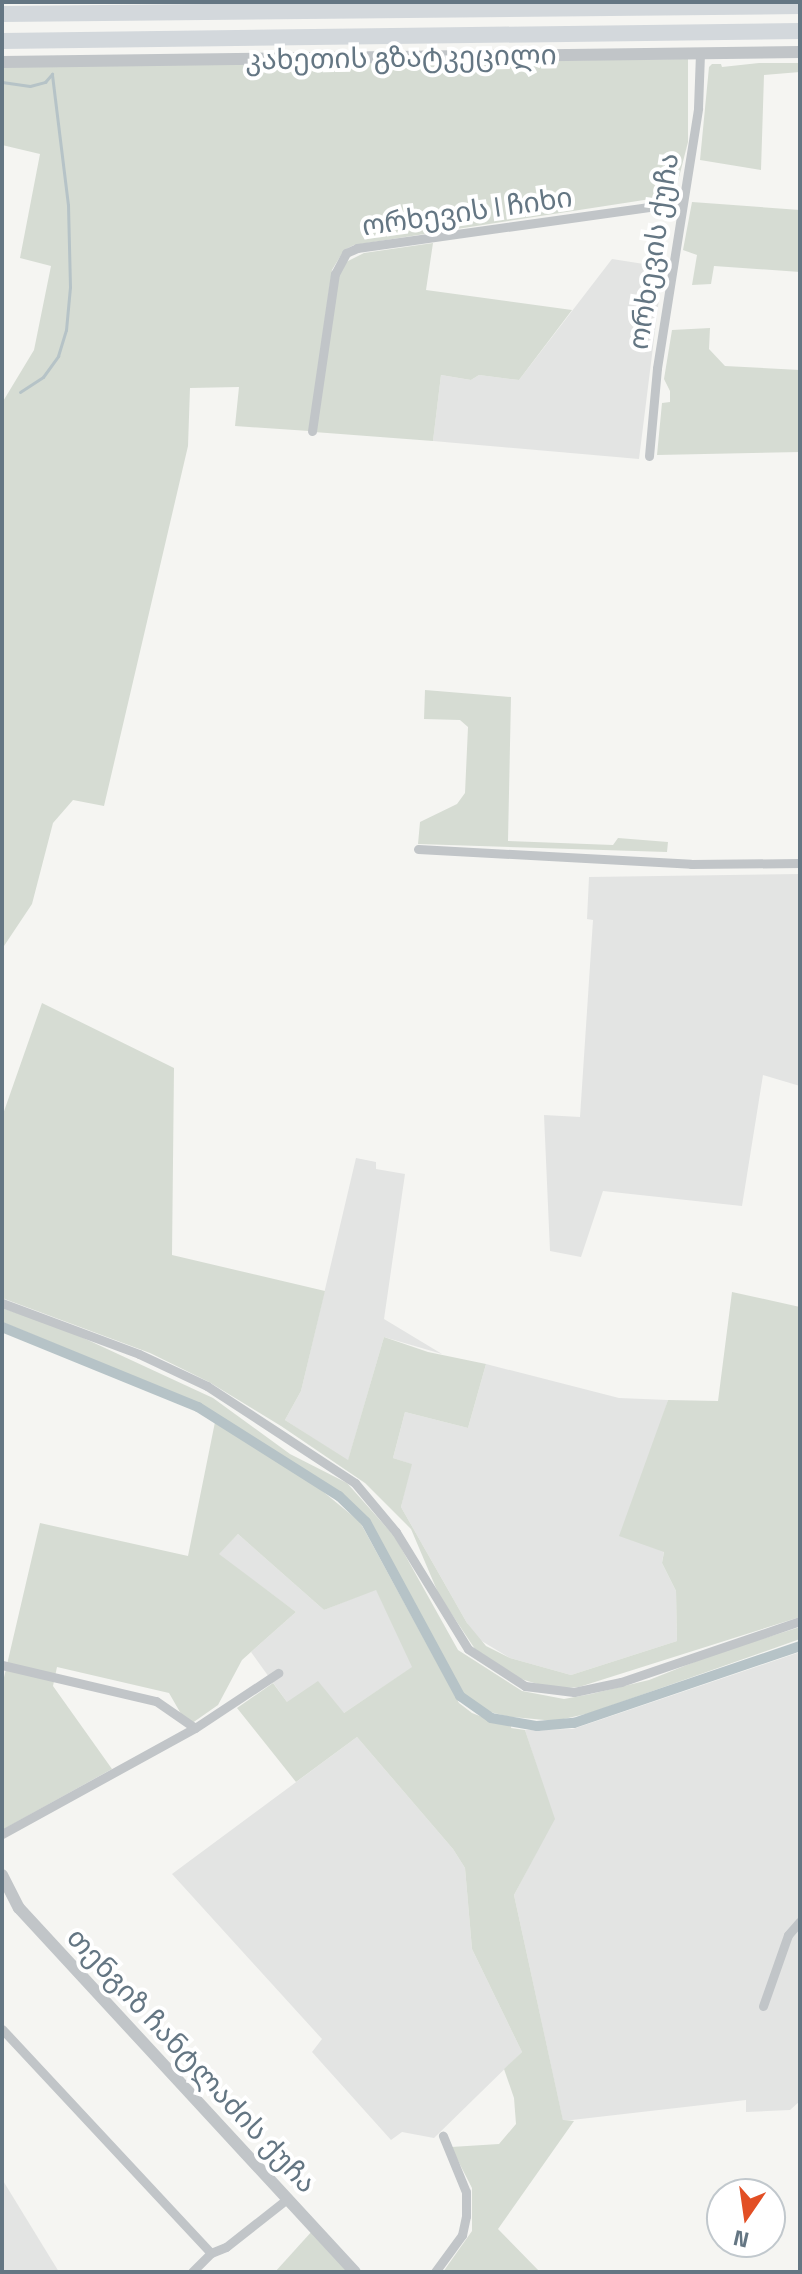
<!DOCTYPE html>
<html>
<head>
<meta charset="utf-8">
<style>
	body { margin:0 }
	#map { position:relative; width:802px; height:2274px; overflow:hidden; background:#f5f5f2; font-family:"Titillium Web","Noto Sans Georgian",sans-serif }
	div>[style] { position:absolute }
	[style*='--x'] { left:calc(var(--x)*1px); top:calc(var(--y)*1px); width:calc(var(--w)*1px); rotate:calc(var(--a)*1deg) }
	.built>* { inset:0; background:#e3e4e3 }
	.green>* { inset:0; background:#d6dcd3 }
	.stream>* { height:3px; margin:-1.5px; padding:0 1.5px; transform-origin:1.5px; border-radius:1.5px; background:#b6c3c7 }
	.canal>* { height:10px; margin:-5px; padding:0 5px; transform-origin:5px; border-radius:5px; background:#b6c3c7 }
	.minor>* { height:9px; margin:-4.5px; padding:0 4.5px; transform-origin:4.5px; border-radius:4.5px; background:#c1c5c8 }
	.tertiary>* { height:12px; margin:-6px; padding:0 6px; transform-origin:6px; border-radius:6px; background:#c1c5c8 }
	.trunk>* { height:16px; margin:-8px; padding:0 8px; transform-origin:8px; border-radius:8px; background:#d3d8dc }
	span { translate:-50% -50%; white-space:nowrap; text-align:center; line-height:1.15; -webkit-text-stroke:8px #fff; paint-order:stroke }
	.street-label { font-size:28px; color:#647683 }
	.frame { position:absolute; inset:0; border:4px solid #647683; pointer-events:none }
	.north { position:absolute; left:706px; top:2178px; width:80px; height:80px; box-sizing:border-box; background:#fff; border:2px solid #c1c8cd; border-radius:50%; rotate:193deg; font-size:22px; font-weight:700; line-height:32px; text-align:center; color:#647683 }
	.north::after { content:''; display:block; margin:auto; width:28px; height:36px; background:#e24f25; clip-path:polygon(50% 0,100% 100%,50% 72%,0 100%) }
</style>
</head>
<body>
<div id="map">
	<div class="built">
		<i style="clip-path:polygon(612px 259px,663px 267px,639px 459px,433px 441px,441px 375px,471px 380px,479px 375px,519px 380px)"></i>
		<i style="clip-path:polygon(800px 874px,800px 1086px,763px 1075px,742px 1206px,603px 1191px,581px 1257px,550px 1251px,544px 1115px,580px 1117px,593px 920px,587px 919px,589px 877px)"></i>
		<i style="clip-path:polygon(356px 1158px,376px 1162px,376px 1169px,405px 1174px,384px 1319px,442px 1354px,384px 1337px,348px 1461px,285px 1420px,301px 1391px)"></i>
		<i style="clip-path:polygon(486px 1364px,619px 1398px,668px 1400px,654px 1443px,664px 1551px,662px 1563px,676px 1591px,677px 1641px,571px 1675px,510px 1658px,475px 1637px,401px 1507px,411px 1464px,393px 1458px,405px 1412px,468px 1428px)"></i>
		<i style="clip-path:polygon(238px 1534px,324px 1610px,376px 1589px,413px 1667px,344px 1713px,287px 1702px,251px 1652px,296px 1612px,218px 1554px)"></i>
		<i style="clip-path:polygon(800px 1652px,800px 2101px,790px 2110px,746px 2112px,746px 2100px,563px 2121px,514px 1895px,554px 1819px,525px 1730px,573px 1729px)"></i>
		<i style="clip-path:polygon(357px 1737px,453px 1849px,465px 1868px,472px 1949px,522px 2052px,434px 2138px,402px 2132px,391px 2140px,312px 2052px,322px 2039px,172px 1874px)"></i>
		<i style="clip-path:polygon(2px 2179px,59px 2272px,2px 2272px)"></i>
	</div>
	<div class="green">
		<i style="clip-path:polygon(688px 59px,688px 142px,676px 189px,670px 196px,354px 245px,344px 250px,332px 270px,309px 431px,235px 426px,239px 387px,190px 388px,188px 446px,104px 806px,73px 800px,53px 823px,32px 904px,2px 949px,2px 403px,34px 350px,51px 266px,20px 258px,40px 154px,2px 145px,2px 67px)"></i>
		<i style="clip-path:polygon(759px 63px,800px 63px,800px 72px,764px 75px,761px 170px,700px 160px,709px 67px,712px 64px,721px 64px,722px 67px)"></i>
		<i style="clip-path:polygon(692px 202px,800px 210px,800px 272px,714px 266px,711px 284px,692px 285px,697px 255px,683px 250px)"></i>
		<i style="clip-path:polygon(433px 243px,426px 290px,572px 310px,519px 380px,479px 375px,471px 380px,441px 375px,433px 441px,314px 432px,337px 278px,344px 263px,364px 253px)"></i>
		<i style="clip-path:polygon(710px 328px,709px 349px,725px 366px,800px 370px,800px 452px,657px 455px,662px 403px,670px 402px,670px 391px,664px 379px,672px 330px)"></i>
		<i style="clip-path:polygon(425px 690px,511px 697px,508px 841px,613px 845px,618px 838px,668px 842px,667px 852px,418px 844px,420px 822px,457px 804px,465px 793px,468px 727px,460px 720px,424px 719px)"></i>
		<i style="clip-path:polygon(42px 1003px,174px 1068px,172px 1255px,325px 1291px,301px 1391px,285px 1420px,348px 1460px,384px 1337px,428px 1352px,486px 1364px,468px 1428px,405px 1412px,393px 1458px,412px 1464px,401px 1507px,467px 1623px,486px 1646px,510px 1658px,571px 1675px,677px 1641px,676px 1591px,662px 1563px,664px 1552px,619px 1536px,668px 1400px,718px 1401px,732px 1292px,800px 1307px,800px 1617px,579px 1687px,554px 1689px,521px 1679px,475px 1649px,439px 1595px,411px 1529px,365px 1483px,281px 1426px,209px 1382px,150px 1353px,2px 1298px,2px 1117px)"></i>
		<i style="clip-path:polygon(2px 1308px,64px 1329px,213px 1398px,290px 1454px,347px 1483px,395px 1537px,458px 1650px,522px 1691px,564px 1699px,591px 1694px,649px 1680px,717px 1653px,800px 1627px,800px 1639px,590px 1713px,555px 1721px,513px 1717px,511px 1728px,525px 1730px,555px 1819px,514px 1895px,563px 2120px,574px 2121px,498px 2229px,540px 2272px,443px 2272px,472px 2231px,472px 2188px,451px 2147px,499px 2144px,516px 2124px,514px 2098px,504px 2069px,522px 2052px,472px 1949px,465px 1868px,453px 1849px,357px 1737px,296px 1782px,237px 1708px,273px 1683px,287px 1702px,318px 1681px,344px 1713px,412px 1667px,376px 1590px,324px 1610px,238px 1534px,219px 1554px,296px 1612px,242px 1660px,218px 1705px,188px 1726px,169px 1693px,57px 1667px,53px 1686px,112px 1769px,2px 1830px,2px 1686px,40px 1523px,188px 1556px,215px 1422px,298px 1471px,360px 1522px,459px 1703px,472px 1713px,503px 1725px,506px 1716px,486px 1711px,465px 1697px,367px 1518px,351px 1502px,201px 1404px,2px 1322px)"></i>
		<i style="clip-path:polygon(313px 2230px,349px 2272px,275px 2272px)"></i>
	</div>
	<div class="stream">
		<i style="--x:2;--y:82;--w:28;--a:8"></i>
		<i style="--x:30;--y:86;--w:16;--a:-15"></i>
		<i style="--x:45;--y:82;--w:11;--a:-49"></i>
		<i style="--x:20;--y:392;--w:27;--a:-33"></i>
		<i style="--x:43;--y:377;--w:26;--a:-54"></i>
		<i style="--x:58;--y:356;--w:27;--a:-73"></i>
		<i style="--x:66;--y:330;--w:43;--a:-84.7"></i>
		<i style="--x:70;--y:287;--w:82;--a:-91.4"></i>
		<i style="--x:68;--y:205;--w:132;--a:-97"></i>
	</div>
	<div class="canal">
		<i style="--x:2;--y:1327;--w:212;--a:22.2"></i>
		<i style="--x:198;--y:1407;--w:167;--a:32.3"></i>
		<i style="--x:339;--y:1496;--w:37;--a:44"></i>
		<i style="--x:366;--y:1522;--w:198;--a:61.6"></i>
		<i style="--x:460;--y:1696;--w:38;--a:35"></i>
		<i style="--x:491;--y:1718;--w:47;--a:9.9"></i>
		<i style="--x:537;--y:1726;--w:37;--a:-5"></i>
		<i style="--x:574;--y:1723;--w:239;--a:-18.8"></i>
	</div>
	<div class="minor">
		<i style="--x:312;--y:431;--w:159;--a:-81.7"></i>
		<i style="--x:335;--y:274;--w:24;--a:-62"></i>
		<i style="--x:346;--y:253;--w:12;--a:-24"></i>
		<i style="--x:357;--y:248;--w:329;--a:-8"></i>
		<i style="--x:649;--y:456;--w:88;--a:-84.8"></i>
		<i style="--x:657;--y:368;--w:263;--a:-81"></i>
		<i style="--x:698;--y:108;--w:54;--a:-87.9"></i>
		<i style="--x:418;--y:849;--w:273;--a:3.1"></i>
		<i style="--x:691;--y:864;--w:109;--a:-0.5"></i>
		<i style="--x:2;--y:1303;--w:146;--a:20.4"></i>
		<i style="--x:139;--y:1354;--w:75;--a:25.2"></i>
		<i style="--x:207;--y:1386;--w:177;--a:33.2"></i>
		<i style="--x:355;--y:1483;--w:64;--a:50.1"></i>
		<i style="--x:396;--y:1532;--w:137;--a:58.4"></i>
		<i style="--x:468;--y:1649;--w:68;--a:33"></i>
		<i style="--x:525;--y:1686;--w:49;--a:7"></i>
		<i style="--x:574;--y:1692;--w:48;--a:-12"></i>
		<i style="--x:621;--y:1682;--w:189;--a:-18.8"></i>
		<i style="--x:2;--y:1665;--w:158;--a:13.2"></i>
		<i style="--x:156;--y:1701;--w:47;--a:34.7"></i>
		<i style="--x:2;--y:1834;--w:220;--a:-28.8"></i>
		<i style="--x:195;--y:1728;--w:100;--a:-33.5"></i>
		<i style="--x:763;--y:2006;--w:75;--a:-70.6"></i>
		<i style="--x:788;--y:1935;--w:18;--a:-49"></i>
		<i style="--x:2;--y:2029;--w:306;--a:47"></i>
		<i style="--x:192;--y:2272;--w:27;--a:-45"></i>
		<i style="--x:211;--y:2253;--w:16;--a:-22"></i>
		<i style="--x:226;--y:2247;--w:78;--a:-38.2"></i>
		<i style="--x:435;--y:2272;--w:46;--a:-53.9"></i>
		<i style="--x:462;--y:2235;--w:19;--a:-78"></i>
		<i style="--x:466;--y:2216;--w:24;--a:-90"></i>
		<i style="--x:466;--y:2192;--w:61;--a:-112.3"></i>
	</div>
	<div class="tertiary">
		<i style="--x:2;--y:62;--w:798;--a:-0.72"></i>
		<i style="--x:2;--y:1875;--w:37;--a:63"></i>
		<i style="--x:19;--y:1908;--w:495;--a:47.3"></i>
	</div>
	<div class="trunk">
		<i style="--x:2;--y:14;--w:798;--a:-0.57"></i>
		<i style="--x:2;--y:41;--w:798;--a:-0.72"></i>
	</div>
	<div class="street-label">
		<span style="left:401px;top:57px;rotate:-1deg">კახეთის გზატკეცილი</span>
		<span style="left:467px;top:211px;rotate:-8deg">ორხევის I ჩიხი</span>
		<span style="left:653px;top:251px;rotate:-81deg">ორხევის ქუჩა</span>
		<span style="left:192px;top:2060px;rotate:47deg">თენგიზ ჩანტლაძის ქუჩა</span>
	</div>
	<div class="frame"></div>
	<div class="north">N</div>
</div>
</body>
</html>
